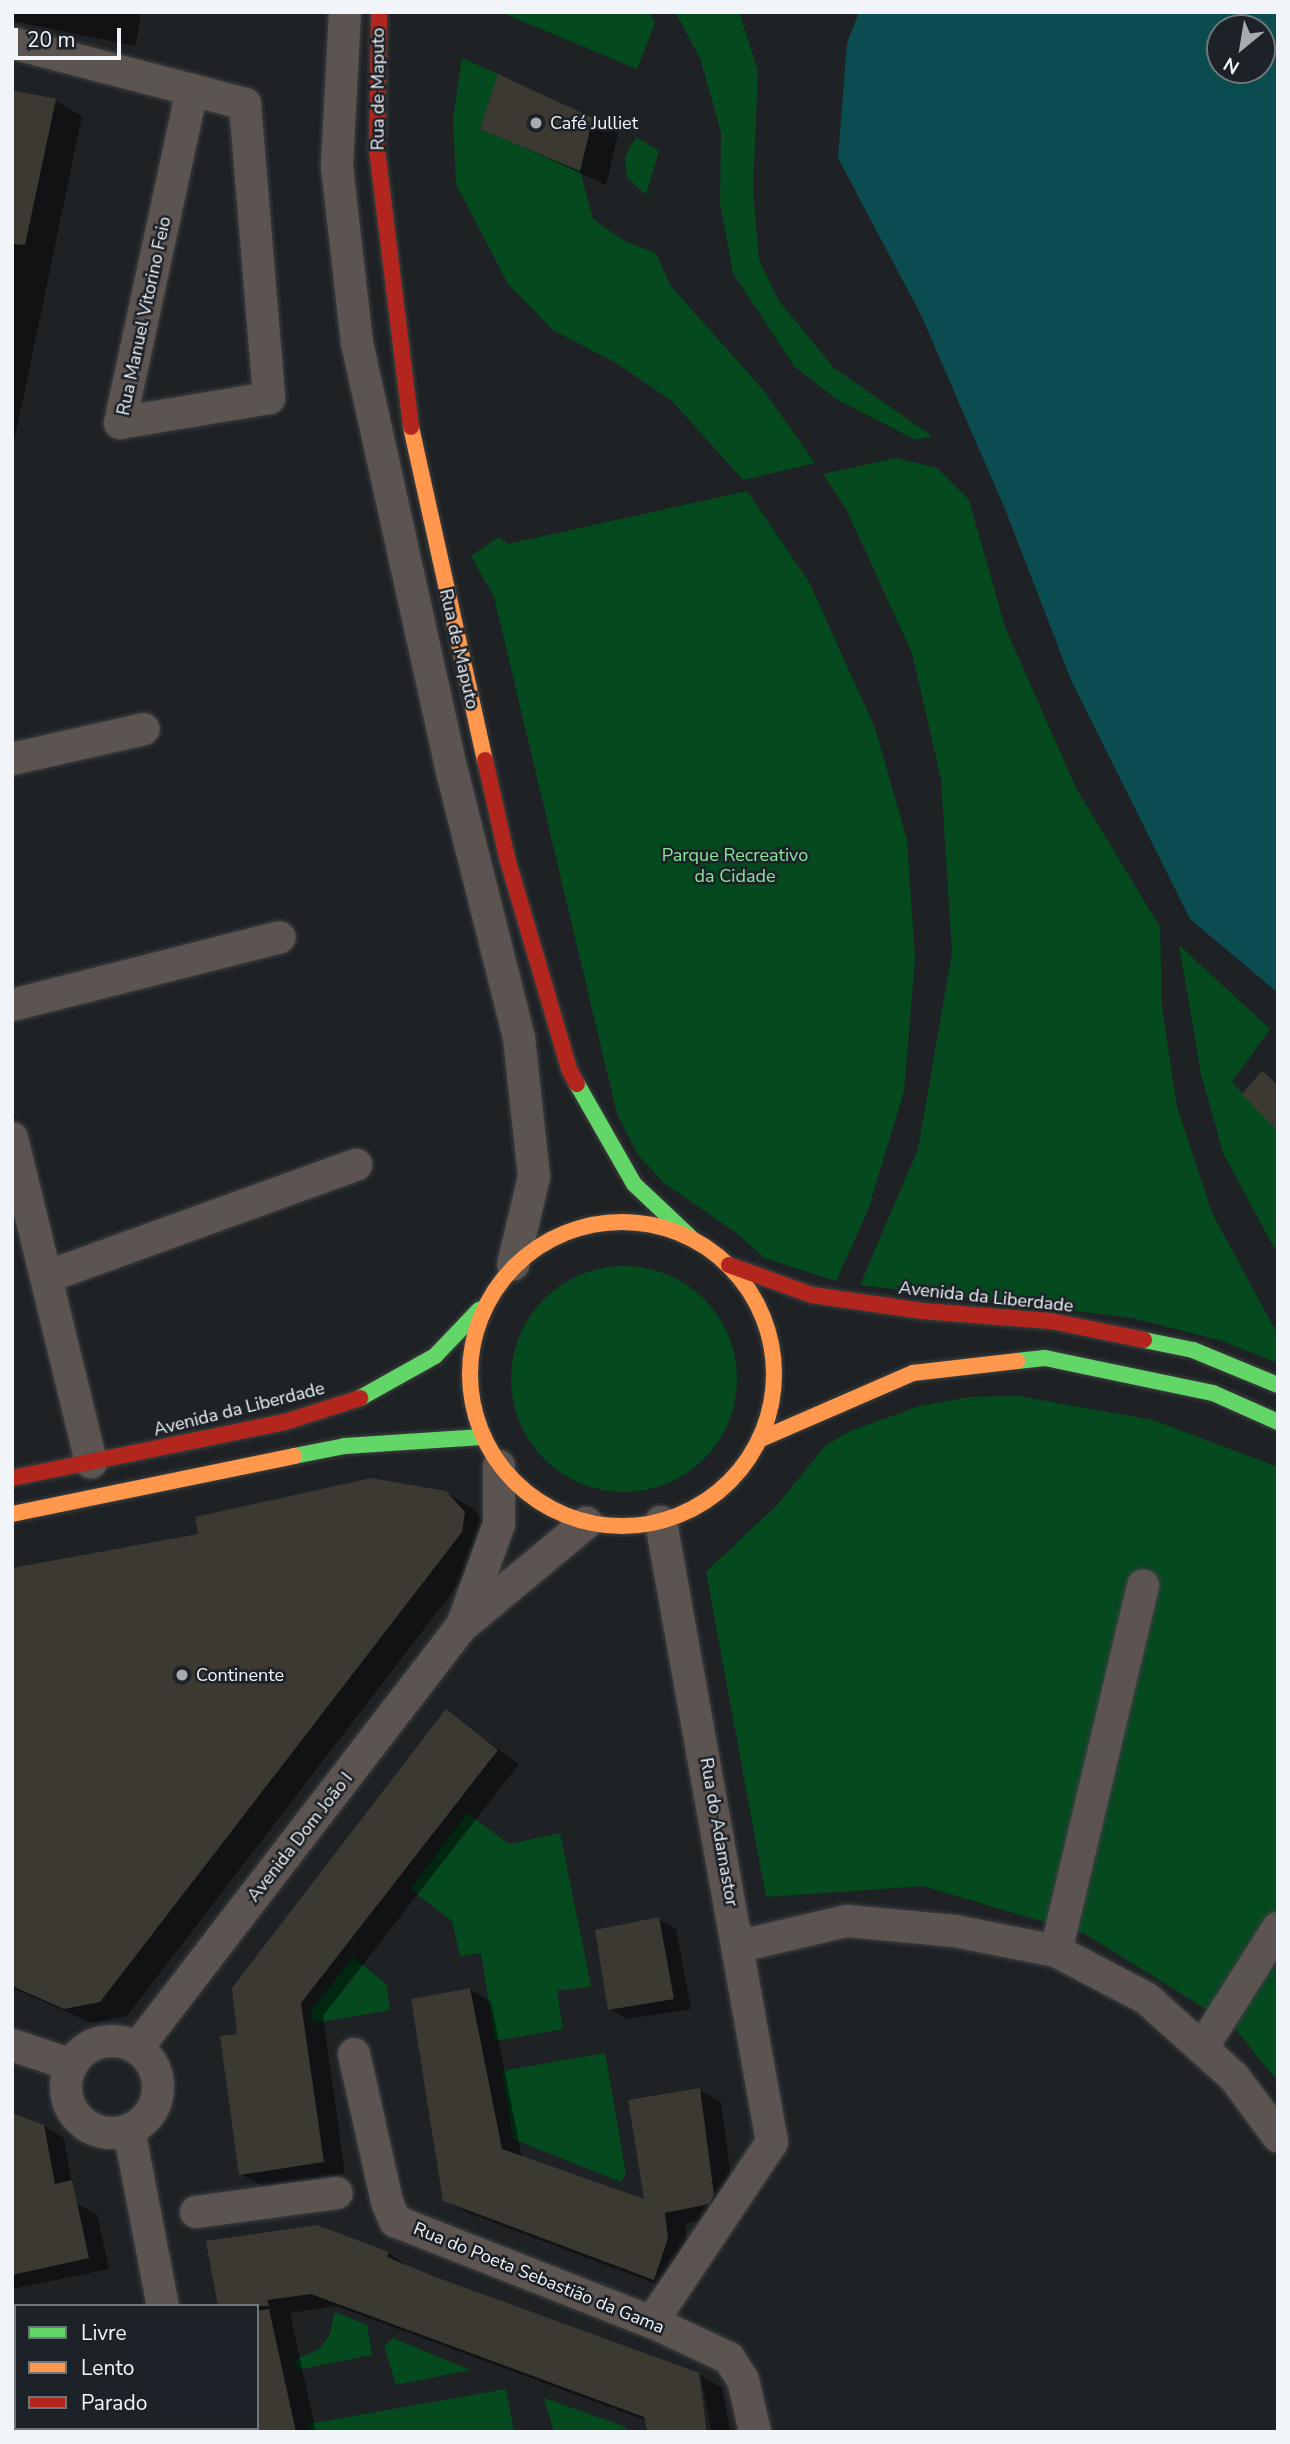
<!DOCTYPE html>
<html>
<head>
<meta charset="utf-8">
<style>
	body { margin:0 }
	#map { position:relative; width:1290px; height:2444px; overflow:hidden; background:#1f2224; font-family:"Nunito Sans",sans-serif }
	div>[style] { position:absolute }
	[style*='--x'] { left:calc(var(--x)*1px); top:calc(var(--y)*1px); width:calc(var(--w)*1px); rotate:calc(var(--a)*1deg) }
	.green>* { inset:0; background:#05491f }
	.round { border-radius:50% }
	.water>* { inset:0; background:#0a4c50 }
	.shadow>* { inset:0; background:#0007 }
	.building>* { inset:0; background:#3b3932 }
	.roads { filter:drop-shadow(0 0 2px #3d3f41) drop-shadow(0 0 2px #3d3f41) }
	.street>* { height:32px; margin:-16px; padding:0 16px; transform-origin:16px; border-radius:16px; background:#5c5450 }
	.street>.ring { margin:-16px; padding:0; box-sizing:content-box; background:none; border:32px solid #5c5450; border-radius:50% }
	.fast>* { height:16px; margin:-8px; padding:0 8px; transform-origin:8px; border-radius:8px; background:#63d668 }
	.slow>* { height:16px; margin:-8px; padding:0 8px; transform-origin:8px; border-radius:8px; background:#ff974d }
	.slow>.ring { margin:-8px; padding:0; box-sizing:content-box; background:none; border:16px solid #ff974d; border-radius:50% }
	.jam>* { height:16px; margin:-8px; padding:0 8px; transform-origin:8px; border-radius:8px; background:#b3261e }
	.dots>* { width:19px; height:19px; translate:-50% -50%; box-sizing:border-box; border:4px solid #1c2227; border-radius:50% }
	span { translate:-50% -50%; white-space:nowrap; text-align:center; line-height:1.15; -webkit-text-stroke:5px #1c2227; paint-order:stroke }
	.street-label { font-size:18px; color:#f1f4f8 }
	.poi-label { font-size:18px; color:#f1f4f8 }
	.left { translate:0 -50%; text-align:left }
	.park-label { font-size:18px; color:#8ae69b }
	.frame { position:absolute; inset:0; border:14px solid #f1f4f8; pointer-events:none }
	.legend { position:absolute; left:14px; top:2304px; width:245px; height:126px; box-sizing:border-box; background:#1c2227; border:2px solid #71767b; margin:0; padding:9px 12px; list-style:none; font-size:21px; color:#f1f4f8 }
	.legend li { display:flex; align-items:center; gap:14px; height:35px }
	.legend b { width:35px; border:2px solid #71767b }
	.north { position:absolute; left:1206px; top:14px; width:70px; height:70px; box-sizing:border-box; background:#1c2227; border:2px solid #71767b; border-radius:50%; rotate:210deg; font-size:19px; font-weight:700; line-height:28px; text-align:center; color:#f1f4f8 }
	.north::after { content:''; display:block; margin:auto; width:24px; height:32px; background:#a8aaae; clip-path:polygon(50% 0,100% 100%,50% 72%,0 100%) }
	.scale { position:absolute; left:14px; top:28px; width:107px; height:32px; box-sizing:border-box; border:4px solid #f1f4f8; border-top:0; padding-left:9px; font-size:21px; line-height:24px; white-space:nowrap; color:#f1f4f8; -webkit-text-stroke:5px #1c2227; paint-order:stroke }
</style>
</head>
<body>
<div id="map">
	<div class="green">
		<i style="clip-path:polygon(500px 12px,649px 12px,655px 23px,637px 69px)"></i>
		<i style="clip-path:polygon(675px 12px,739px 12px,758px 71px,753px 189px,759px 260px,779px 301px,834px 368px,932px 436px,916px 440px,836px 399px,794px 366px,733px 273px,720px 203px,721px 132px,700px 58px)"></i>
		<i style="clip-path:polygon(462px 58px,498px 74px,480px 129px,580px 171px,593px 219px,624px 241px,656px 253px,670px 285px,764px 391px,815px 463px,743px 480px,672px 401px,616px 363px,553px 330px,508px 284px,456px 184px,453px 118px)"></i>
		<i style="clip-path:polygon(636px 137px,659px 151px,646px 195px,627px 178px,625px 157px)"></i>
		<i style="clip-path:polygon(896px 458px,937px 468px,969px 500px,1005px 627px,1077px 790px,1160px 927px,1162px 1007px,1177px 1107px,1212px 1213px,1278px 1335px,1278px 1363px,1222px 1341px,1133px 1318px,860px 1285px,918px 1149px,952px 953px,941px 779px,912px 653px,847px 511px,823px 474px)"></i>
		<i style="clip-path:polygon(747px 491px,809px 582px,875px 728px,907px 840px,915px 958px,904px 1091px,868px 1210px,836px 1281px,764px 1258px,738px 1234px,664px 1183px,638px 1155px,617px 1114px,494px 597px,471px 556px,499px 537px,508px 544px)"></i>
		<i style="clip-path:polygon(1179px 945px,1270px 1029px,1232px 1082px,1278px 1132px,1278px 1255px,1223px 1153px,1201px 1074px)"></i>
		<i class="round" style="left:511px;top:1266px;width:226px;height:226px"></i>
		<i style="clip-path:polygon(1018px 1396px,1153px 1420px,1278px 1467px,1278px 2082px,1233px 2026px,1085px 1934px,923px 1886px,766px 1897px,706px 1572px,778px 1504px,825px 1446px,850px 1431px,920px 1406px,970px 1397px)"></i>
		<i style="clip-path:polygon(467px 1813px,509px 1844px,560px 1833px,591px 1986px,557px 1991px,563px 2029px,495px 2041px,481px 1953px,460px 1956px,452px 1921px,410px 1889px)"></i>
		<i style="clip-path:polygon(353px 1957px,387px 1985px,390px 2010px,313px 2023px,311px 2010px)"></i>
		<i style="clip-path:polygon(605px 2053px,626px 2174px,621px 2182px,513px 2139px,502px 2071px)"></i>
		<i style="clip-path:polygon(335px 2312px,367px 2325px,372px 2355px,297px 2370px,295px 2360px,319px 2349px,329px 2336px)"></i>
		<i style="clip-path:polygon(393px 2338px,470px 2370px,396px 2385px,384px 2346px)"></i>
		<i style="clip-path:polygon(16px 2378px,16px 2428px,132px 2431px,12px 2432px)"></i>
		<i style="clip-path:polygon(506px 2389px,514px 2432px,309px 2432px,308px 2424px)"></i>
		<i style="clip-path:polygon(544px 2398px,626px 2427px,627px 2432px,554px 2432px)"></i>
	</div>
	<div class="water">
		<i style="clip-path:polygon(evenodd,859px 12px,1278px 12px,1278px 993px,1190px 919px,1071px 680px,1005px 509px,921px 315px,838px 158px,847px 43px,859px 12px,1220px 28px,1262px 28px,1262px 70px,1220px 70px,1220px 28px)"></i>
	</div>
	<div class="shadow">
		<i style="clip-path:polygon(12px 12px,142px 12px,135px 46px,13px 21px)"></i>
		<i style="clip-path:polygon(12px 92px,56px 101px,82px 116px,12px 452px)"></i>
		<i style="clip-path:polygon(592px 119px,618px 134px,606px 185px,482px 128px)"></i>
		<i style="clip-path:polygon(445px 1492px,472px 1508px,491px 1528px,487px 1547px,127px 2016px,92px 2023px,12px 1988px,12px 1570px)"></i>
		<i style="clip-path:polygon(446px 1712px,519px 1764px,323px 2016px,345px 2174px,263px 2186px,241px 2174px,239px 2035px)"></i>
		<i style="clip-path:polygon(658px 1919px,676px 1929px,691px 2009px,627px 2019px,610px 2009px)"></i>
		<i style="clip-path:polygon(470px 1989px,491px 2002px,522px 2158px,646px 2202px,699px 2090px,721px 2102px,735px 2208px,730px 2215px,685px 2224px,689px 2251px,675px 2291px,466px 2212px,444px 2199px)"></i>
		<i style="clip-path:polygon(44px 2126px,64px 2138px,75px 2203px,97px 2214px,109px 2269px,12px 2289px,12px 2180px)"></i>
		<i style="clip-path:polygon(388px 2253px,411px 2268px,698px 2374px,722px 2388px,730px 2432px,711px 2432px,701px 2377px,698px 2377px,708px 2432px,649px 2432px,647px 2421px,336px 2306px,290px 2313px,316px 2432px,230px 2432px,229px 2428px,257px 2428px,257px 2306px,220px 2306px)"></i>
	</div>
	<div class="building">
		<i style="clip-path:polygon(498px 74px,593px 118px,580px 171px,480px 129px)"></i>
		<i style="clip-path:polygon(12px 90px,56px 99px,25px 245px,12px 244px)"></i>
		<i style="clip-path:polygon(1262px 1071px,1278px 1085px,1278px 1132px,1242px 1094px)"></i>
		<i style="clip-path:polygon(371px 1478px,446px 1491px,465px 1512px,462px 1532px,100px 2002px,64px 2009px,12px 1986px,12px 1568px,198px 1534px,195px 1517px)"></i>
		<i style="clip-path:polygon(446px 1709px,498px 1750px,301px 2003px,324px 2162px,239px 2175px,220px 2036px,237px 2034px,232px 1988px)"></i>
		<i style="clip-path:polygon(659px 1917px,674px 1999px,608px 2010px,595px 1930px)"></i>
		<i style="clip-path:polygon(470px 1988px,502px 2149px,644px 2199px,628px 2100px,700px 2088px,714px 2195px,709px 2204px,665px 2213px,668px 2238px,654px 2280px,443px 2201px,411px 1999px)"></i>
		<i style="clip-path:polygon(12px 2113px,44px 2125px,55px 2184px,72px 2180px,89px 2258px,12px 2275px)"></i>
		<i style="clip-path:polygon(317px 2225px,389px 2252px,387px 2257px,433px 2276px,699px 2373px,707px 2432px,647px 2432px,644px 2417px,311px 2294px,267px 2300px,269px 2306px,218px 2306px,206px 2241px)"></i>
		<i style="clip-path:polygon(269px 2309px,296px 2432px,257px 2432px,257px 2311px)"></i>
	</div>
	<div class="roads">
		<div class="street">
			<i style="--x:345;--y:12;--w:155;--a:93"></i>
			<i style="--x:337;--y:167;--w:177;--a:83.5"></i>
			<i style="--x:357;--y:343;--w:443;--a:77.5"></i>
			<i style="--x:453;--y:775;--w:271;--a:75.9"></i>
			<i style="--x:519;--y:1038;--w:140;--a:83.8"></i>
			<i style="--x:534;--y:1177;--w:90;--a:103.4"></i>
			<i style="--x:12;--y:43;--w:186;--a:14.6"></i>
			<i style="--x:192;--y:90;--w:55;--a:14.8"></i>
			<i style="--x:245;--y:104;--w:295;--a:85.3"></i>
			<i style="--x:269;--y:398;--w:151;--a:170.5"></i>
			<i style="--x:120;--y:423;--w:341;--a:-77.8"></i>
			<i style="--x:12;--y:759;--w:135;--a:-12.8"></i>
			<i style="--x:12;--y:1005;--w:276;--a:-14.2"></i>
			<i style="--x:12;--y:1138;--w:334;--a:76.3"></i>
			<i style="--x:46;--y:1277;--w:330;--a:-19.9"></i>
			<i style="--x:463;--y:1623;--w:105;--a:-70"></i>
			<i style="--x:499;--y:1524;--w:58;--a:-90"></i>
			<i style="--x:740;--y:1946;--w:110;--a:-13.2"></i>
			<i style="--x:847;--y:1921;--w:108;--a:5.3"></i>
			<i style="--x:955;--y:1931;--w:103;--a:11.2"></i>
			<i style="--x:1056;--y:1951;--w:102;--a:27.6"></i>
			<i style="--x:1146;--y:1998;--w:118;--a:41.9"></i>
			<i style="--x:1234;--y:2077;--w:74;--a:53.3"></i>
			<i style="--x:1056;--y:1951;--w:376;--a:-76.6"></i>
			<i class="ring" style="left:66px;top:2041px;width:60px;height:60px"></i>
			<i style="--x:12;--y:2045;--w:63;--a:18.4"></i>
			<i style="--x:138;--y:2047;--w:530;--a:-52.44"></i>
			<i style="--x:461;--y:1627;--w:163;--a:-39.8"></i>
			<i style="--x:1202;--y:2048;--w:142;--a:-57.7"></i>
			<i style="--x:354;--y:2054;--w:152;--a:77.4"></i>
			<i style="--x:387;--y:2202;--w:21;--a:67"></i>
			<i style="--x:395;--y:2221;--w:276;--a:21.5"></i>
			<i style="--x:652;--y:2322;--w:85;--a:25.1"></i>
			<i style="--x:729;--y:2358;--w:26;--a:58"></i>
			<i style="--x:743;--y:2380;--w:53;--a:77"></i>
			<i style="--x:129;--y:2130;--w:179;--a:79.1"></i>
			<i style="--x:196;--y:2212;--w:142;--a:-7.7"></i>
			<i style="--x:652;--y:2322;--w:216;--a:-56.3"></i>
			<i style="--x:772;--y:2142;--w:630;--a:-100.15"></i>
			<i style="--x:12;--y:2348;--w:4;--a:0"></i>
			<i style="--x:183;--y:2428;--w:4;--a:76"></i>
		</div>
		<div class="fast">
			<i style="--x:577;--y:1084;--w:115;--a:60.3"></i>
			<i style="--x:634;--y:1184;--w:77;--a:43.4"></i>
			<i style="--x:1144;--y:1340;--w:50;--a:11.5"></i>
			<i style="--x:1193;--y:1350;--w:92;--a:22.4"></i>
			<i style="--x:1017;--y:1361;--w:28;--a:-6"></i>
			<i style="--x:1045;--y:1358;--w:172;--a:11.8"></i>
			<i style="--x:1213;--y:1393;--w:71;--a:24"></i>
			<i style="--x:360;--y:1398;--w:86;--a:-29.2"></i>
			<i style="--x:435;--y:1356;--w:64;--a:-46.3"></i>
			<i style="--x:294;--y:1456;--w:52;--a:-11.1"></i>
			<i style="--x:345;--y:1446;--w:137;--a:-3.8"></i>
		</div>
		<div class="slow">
			<i style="--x:411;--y:427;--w:341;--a:77.5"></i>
			<i class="ring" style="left:470px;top:1222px;width:288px;height:288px"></i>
			<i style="--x:761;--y:1439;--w:166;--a:-23.5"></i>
			<i style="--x:913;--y:1373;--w:105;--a:-6.6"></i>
			<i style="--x:12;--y:1514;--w:288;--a:-11.6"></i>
		</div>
		<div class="jam">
			<i style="--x:379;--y:12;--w:138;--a:90.8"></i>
			<i style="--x:377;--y:150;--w:279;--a:83"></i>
			<i style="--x:485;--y:760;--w:100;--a:77.3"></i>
			<i style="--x:507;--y:858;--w:220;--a:73.6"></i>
			<i style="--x:569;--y:1069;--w:17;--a:62"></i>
			<i style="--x:729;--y:1265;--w:88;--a:19.9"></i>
			<i style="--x:812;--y:1295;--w:112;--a:8.2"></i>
			<i style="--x:923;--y:1311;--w:128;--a:4.5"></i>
			<i style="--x:1051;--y:1321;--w:95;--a:11.5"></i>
			<i style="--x:12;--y:1478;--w:279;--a:-11.6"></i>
			<i style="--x:285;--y:1422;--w:79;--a:-17.7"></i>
		</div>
	</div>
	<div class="dots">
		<i style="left:536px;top:123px;background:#a8aaae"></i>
		<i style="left:182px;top:1675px;background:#a8aaae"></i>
	</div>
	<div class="street-label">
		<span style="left:378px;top:89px;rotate:-90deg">Rua de Maputo</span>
		<span style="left:144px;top:316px;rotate:-78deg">Rua Manuel Vitorino Feio</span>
		<span style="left:459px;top:649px;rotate:77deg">Rua de Maputo</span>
		<span style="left:986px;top:1297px;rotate:6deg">Avenida da Liberdade</span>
		<span style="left:239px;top:1409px;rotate:-14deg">Avenida da Liberdade</span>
		<span style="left:719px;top:1832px;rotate:80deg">Rua do Adamastor</span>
		<span style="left:300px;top:1837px;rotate:-52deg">Avenida Dom João I</span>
		<span style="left:539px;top:2278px;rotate:22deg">Rua do Poeta Sebastião da Gama</span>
	</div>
	<div class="poi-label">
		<span class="left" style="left:550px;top:123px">Café Julliet</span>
		<span class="left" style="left:196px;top:1675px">Continente</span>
	</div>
	<div class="park-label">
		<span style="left:735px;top:866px">Parque Recreativo<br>da Cidade</span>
	</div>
	<div class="frame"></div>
	<ul class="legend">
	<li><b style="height:9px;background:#63d668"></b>Livre</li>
	<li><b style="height:9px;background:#ff974d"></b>Lento</li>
	<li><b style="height:9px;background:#b3261e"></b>Parado</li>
	</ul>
	<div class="north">N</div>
	<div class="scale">20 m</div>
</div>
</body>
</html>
